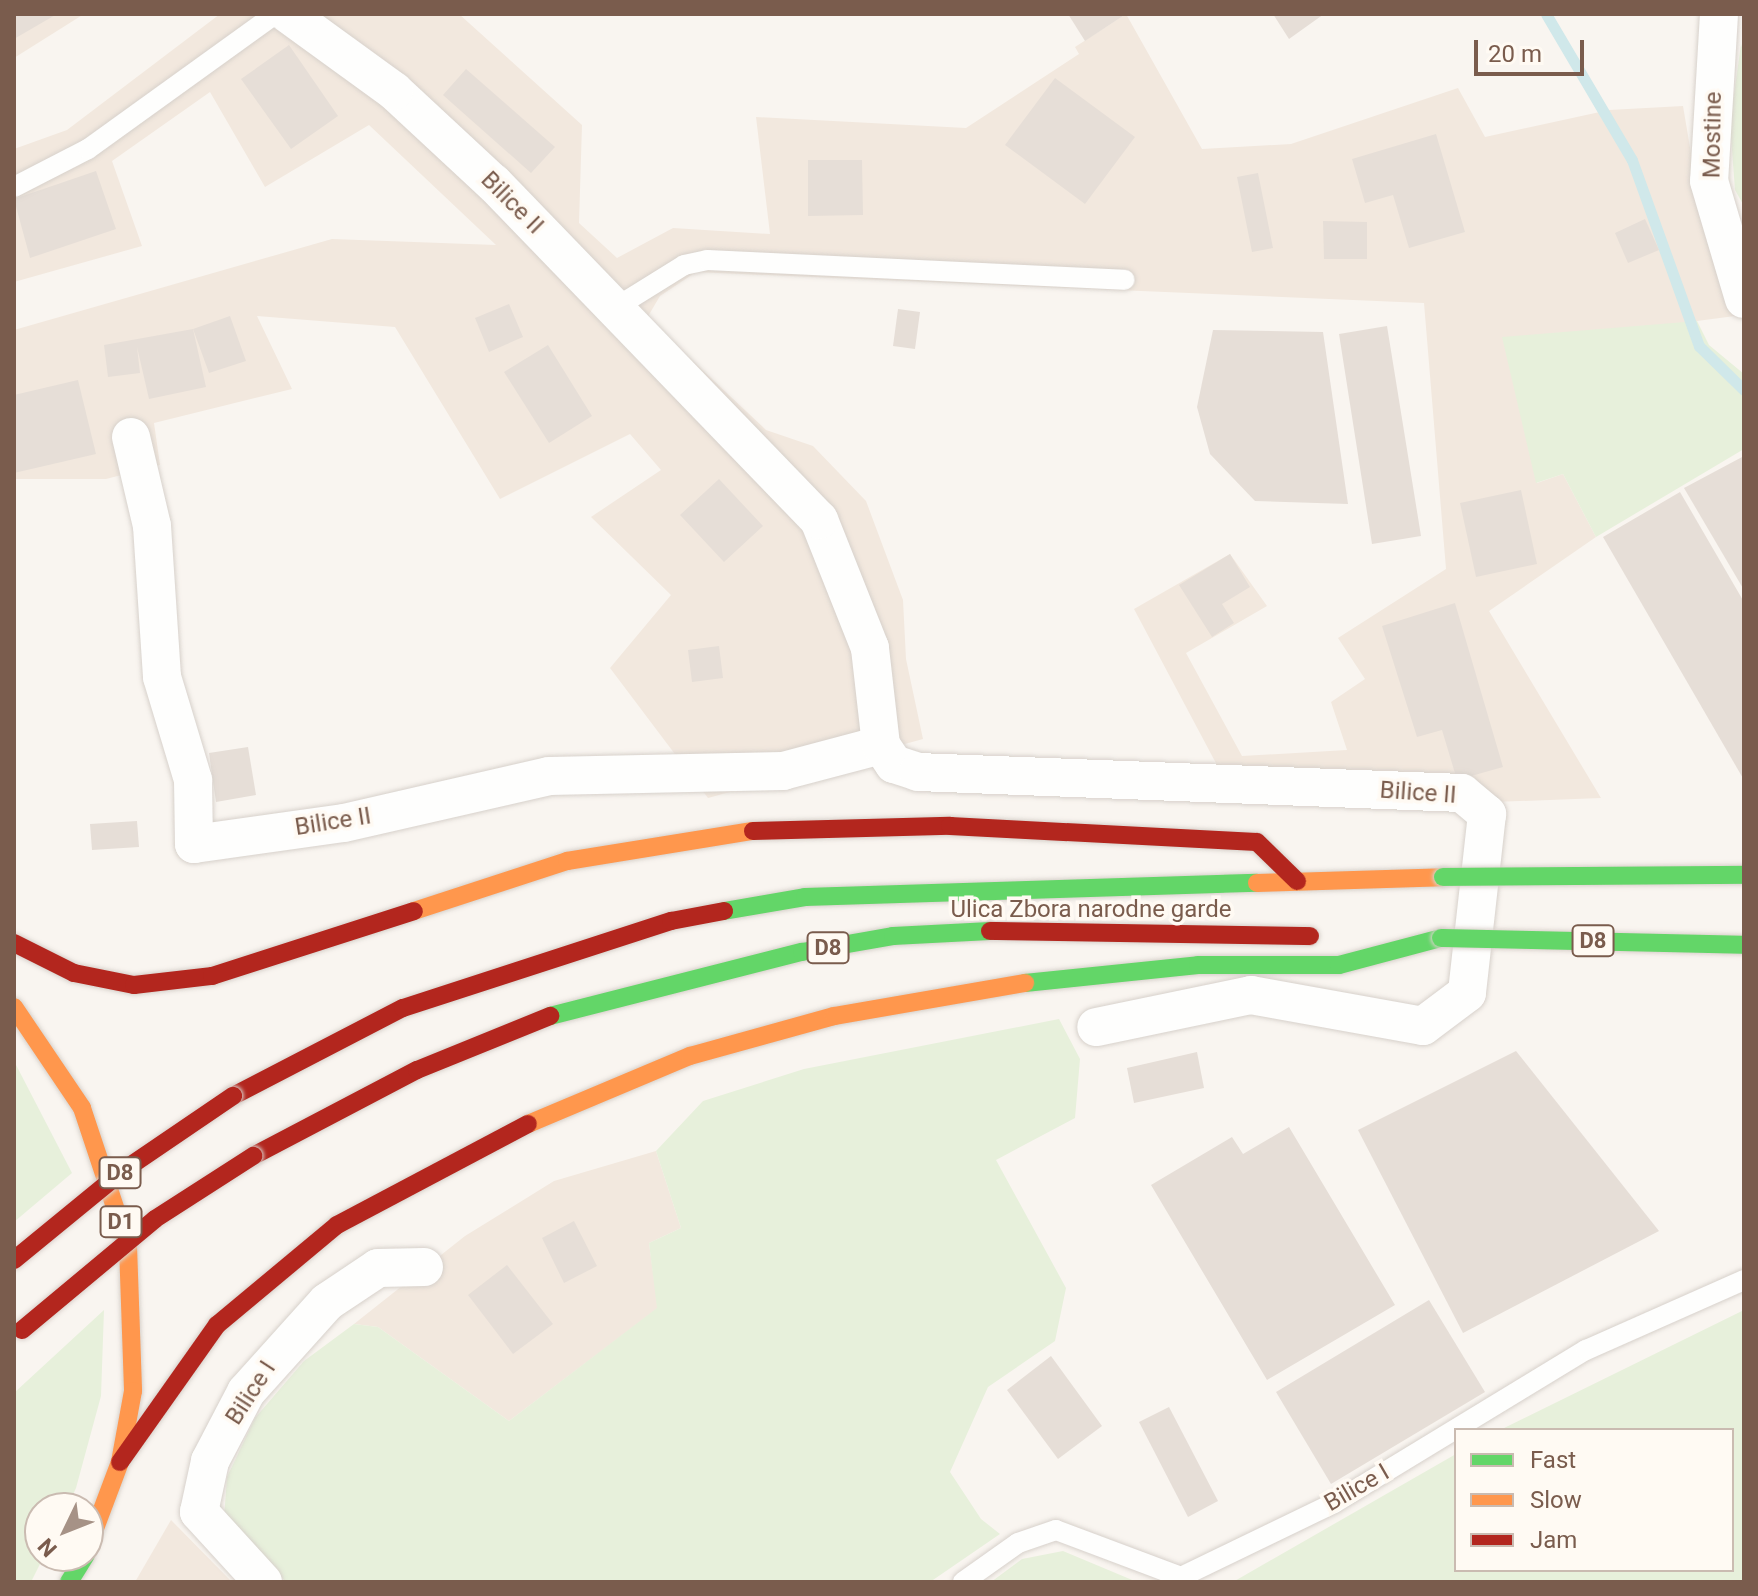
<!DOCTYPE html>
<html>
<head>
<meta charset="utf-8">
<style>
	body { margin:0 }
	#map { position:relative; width:1758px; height:1596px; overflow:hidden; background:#f9f5f0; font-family:Roboto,sans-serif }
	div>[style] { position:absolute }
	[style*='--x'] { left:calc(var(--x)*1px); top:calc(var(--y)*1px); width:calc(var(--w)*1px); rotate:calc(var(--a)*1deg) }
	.residential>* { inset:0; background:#f2e8de }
	.green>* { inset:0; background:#e7f0db }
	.stream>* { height:11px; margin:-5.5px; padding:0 5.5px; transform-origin:5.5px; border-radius:5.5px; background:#d0e8ea }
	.building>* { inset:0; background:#e6ded7 }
	.roads { filter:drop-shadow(0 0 2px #d7d1cb) drop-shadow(0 0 2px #d7d1cb) }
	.lane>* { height:20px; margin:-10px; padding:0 10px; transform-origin:10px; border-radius:10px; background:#fefefd }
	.street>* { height:38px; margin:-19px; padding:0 19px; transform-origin:19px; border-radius:19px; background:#fefefd }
	.fast>* { height:18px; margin:-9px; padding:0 9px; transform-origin:9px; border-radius:9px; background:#63d668 }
	.slow>* { height:18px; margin:-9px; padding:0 9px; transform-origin:9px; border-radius:9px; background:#ff974d }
	.jam>* { height:18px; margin:-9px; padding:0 9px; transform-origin:9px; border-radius:9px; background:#b3261e }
	.bridges { filter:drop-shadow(0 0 2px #dad1cc) drop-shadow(0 0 2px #dad1cc) }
	.fast-bridge>* { height:18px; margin:-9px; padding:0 9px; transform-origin:9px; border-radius:9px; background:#63d668 }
	.jam-bridge>* { height:18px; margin:-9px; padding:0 9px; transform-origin:9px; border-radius:9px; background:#b3261e }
	span { translate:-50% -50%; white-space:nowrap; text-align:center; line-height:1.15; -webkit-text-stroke:7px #fffaf3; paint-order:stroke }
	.shield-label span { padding:2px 6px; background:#fffaf3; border:2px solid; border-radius:6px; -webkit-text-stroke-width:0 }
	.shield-label { font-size:22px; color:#7a5c4d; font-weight:700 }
	.street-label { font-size:24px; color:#7a5c4d }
	.frame { position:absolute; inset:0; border:16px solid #7a5c4d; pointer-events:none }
	.legend { position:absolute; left:1454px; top:1428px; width:280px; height:144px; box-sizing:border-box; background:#fffaf3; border:2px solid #cabbb1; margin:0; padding:10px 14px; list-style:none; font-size:24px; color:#7a5c4d }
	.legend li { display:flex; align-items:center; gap:16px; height:40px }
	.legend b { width:40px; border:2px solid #cabbb1 }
	.north { position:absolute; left:24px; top:1492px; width:80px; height:80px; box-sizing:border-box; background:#fffaf3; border:2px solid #cabbb1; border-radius:50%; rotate:227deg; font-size:22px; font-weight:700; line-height:32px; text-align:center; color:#7a5c4d }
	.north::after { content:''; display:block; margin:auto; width:28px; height:36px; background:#a69286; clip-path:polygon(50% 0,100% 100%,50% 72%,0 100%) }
	.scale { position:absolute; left:1474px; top:40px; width:110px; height:36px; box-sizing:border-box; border:4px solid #7a5c4d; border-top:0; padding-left:10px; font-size:24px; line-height:28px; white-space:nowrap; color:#7a5c4d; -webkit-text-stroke:6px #fffaf3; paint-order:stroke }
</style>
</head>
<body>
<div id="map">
	<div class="residential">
		<i style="clip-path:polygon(14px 14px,84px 14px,14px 58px)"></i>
		<i style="clip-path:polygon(220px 14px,459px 14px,582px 125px,579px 223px,617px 258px,673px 228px,770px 234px,756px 117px,966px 128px,1079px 54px,1075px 47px,1126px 14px,1202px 149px,1291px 144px,1458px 88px,1485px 137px,1609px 110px,1683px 106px,1700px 207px,1735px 316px,1575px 337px,1503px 337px,1537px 483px,1563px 474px,1596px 537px,1489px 611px,1601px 798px,1362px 807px,1235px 799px,1134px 609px,1230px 554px,1267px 606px,1186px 653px,1242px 756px,1347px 750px,1331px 702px,1365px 679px,1338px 638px,1446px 569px,1424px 303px,696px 272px,660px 296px,647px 318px,766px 430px,813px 446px,866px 501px,903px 600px,906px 659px,923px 739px,708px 798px,610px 668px,671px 595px,591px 517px,661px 470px,630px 434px,500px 499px,395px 327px,257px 316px,292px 389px,154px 423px,160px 465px,106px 479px,14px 479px,14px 330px,332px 239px,496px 245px,369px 125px,265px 187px,210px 92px,112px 161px,142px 246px,14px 282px,14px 149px,67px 130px)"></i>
		<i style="clip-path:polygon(656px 1151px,681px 1228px,649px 1243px,658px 1308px,509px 1421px,378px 1327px,354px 1324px,465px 1236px,554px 1181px)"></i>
		<i style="clip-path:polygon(171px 1520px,232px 1582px,135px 1582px)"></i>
	</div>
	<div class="green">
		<i style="clip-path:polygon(1741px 44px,1744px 54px,1744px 206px,1735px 190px,1730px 123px)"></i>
		<i style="clip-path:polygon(1697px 321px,1709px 345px,1744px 374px,1744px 449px,1596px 537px,1563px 474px,1536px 483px,1502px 337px)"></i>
		<i style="clip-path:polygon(1059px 1019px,1080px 1059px,1075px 1118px,996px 1160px,1066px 1288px,1055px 1341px,988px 1387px,950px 1472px,981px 1519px,1000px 1534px,930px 1582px,286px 1582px,224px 1518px,227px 1477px,255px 1418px,304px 1361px,354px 1324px,378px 1327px,509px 1421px,657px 1308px,649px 1243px,681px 1228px,656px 1151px,703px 1101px,804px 1069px)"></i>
		<i style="clip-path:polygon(14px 1061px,72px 1173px,14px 1222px)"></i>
		<i style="clip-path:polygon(104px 1310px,101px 1396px,76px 1488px,67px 1508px,40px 1508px,44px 1556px,31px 1582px,14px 1582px,14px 1393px)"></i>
		<i style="clip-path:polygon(1744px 1310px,1744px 1582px,1233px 1582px,1456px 1454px,1456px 1570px,1732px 1570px,1732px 1430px,1500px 1430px)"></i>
		<i style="clip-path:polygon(1063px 1551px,1137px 1582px,991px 1582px,1022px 1559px)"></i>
	</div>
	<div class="stream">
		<i style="--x:1546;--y:14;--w:169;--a:59.5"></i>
		<i style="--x:1632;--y:160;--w:198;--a:70.2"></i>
		<i style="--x:1699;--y:346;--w:63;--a:44.4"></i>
	</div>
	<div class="building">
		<i style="clip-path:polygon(14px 14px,57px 14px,14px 39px)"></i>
		<i style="clip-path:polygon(1068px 14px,1126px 14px,1085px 41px)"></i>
		<i style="clip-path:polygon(1273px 14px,1324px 14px,1289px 39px)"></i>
		<i style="clip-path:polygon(289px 45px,338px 116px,291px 149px,241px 79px)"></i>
		<i style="clip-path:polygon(466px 69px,555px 147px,531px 173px,443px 95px)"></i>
		<i style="clip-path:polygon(1055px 78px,1135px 137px,1085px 204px,1005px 145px)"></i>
		<i style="clip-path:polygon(1436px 134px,1465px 232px,1409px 248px,1393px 195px,1365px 203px,1352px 159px)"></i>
		<i style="clip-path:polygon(808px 160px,862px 160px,863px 215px,808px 216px)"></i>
		<i style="clip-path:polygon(96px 171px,116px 229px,30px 258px,14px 199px)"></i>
		<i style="clip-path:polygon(1258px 173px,1273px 248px,1252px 252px,1237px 177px)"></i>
		<i style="clip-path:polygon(1645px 219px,1659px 250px,1628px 263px,1615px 233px)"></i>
		<i style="clip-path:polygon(1323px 221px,1367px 222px,1367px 259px,1324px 259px)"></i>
		<i style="clip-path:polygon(509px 304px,523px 337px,489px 352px,475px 318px)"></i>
		<i style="clip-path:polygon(898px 309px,920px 312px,915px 349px,893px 346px)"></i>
		<i style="clip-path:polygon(230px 316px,246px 361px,209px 373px,193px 329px)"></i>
		<i style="clip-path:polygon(1387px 326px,1421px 536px,1372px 544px,1339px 334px)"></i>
		<i style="clip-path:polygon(193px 329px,206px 387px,149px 399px,137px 347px,140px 373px,108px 377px,104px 345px)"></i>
		<i style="clip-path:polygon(1213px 330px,1323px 332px,1348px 504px,1255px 501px,1210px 454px,1197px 407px)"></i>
		<i style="clip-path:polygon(548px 345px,592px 416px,549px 443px,504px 372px)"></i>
		<i style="clip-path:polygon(78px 380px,96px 454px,14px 473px,14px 395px)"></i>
		<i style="clip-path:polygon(1744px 456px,1744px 590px,1684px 488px)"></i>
		<i style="clip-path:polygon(719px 479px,763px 526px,724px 562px,680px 515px)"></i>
		<i style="clip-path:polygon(1521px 490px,1537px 564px,1476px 577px,1460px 503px)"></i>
		<i style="clip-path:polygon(1680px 492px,1744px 602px,1744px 780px,1603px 537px)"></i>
		<i style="clip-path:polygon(1230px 554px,1250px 587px,1222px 604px,1234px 623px,1212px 637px,1179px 585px)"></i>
		<i style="clip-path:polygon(1455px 603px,1503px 767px,1457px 780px,1442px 730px,1417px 737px,1382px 626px)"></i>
		<i style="clip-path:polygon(719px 646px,723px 678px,692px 682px,688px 650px)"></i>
		<i style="clip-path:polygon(248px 747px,256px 795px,216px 802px,209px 753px)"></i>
		<i style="clip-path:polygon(137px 821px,139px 847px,92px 850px,90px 824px)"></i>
		<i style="clip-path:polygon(1516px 1051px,1659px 1231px,1463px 1333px,1358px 1130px)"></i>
		<i style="clip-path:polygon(1197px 1052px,1204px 1088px,1134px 1103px,1127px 1068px)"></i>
		<i style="clip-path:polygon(1289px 1127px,1395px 1305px,1267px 1380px,1151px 1185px,1232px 1137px,1243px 1154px)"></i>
		<i style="clip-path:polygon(574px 1221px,597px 1266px,564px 1283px,542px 1238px)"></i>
		<i style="clip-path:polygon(507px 1265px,553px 1324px,513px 1354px,468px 1295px)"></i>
		<i style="clip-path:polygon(1429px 1300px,1485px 1392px,1331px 1484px,1276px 1392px)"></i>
		<i style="clip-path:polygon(1051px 1356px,1102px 1426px,1058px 1459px,1007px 1390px)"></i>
		<i style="clip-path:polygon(1169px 1407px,1218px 1501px,1188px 1517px,1139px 1422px)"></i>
	</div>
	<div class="roads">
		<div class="lane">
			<i style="--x:14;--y:187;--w:83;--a:-27.2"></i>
			<i style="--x:88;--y:149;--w:231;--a:-35.8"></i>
			<i style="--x:615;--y:308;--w:81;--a:-31.9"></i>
			<i style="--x:684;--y:265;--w:24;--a:-12"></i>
			<i style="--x:707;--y:260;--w:418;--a:2.7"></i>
			<i style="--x:963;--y:1582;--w:67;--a:-35.3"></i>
			<i style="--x:1018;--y:1543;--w:40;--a:-18.9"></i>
			<i style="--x:1056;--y:1530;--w:134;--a:20.6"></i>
			<i style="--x:1181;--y:1577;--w:170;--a:-25.8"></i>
			<i style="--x:1334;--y:1503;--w:295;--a:-31.3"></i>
			<i style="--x:1586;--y:1350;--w:173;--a:-23.9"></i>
		</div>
		<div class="street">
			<i style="--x:1719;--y:14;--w:167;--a:93.4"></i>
			<i style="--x:1709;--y:181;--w:123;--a:73.5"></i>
			<i style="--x:131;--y:437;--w:91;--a:76.7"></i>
			<i style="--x:152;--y:526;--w:151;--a:86.2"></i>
			<i style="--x:162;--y:677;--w:108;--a:73.2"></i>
			<i style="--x:193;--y:780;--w:64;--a:89.1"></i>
			<i style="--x:194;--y:844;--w:151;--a:-8"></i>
			<i style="--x:344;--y:823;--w:210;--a:-12.9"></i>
			<i style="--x:549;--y:776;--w:234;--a:-1.2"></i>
			<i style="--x:783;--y:771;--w:101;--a:-14.9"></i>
			<i style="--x:881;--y:745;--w:98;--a:-96.5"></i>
			<i style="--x:870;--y:648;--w:138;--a:-111.7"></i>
			<i style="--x:819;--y:520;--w:469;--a:-134"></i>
			<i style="--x:493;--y:183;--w:135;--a:-137.1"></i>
			<i style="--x:394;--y:91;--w:131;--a:-144"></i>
			<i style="--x:881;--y:745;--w:23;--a:56"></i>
			<i style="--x:894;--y:764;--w:25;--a:18"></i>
			<i style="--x:918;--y:772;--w:544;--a:2.21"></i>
			<i style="--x:1462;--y:793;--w:33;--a:40"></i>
			<i style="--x:1487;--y:814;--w:180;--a:96.4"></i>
			<i style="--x:1467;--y:993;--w:55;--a:143.1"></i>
			<i style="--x:1423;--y:1026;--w:175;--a:-169.8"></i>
			<i style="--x:1251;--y:995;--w:158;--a:168.3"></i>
			<i style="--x:263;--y:1582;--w:95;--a:-132.4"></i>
			<i style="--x:199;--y:1512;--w:52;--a:-77.8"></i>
			<i style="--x:210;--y:1461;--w:78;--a:-62.4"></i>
			<i style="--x:246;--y:1392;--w:121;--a:-48"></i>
			<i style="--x:327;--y:1302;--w:61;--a:-33.7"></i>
			<i style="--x:378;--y:1268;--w:46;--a:-1.2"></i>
		</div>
		<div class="fast">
			<i style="--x:724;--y:911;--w:82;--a:-9.8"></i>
			<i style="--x:805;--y:897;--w:452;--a:-1.8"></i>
			<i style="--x:1025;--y:983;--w:174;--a:-5.9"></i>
			<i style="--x:1198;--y:965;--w:141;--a:0"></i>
			<i style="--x:1339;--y:965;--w:106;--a:-14.8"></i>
			<i style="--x:550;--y:1016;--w:260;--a:-14.3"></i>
			<i style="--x:802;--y:952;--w:92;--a:-10"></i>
			<i style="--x:893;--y:936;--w:97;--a:-3"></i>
			<i style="--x:69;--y:1582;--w:31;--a:-58"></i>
		</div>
		<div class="slow">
			<i style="--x:1257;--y:883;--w:186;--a:-1.8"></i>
			<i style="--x:414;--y:911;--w:161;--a:-18.1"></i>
			<i style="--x:567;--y:861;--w:188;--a:-9.2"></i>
			<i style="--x:14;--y:1007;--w:122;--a:56"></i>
			<i style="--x:82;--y:1108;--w:145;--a:71.6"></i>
			<i style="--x:128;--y:1246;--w:145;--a:88"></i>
			<i style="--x:133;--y:1391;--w:72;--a:100.4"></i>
			<i style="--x:120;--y:1462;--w:91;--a:110.6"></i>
			<i style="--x:528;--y:1124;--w:176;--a:-22.8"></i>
			<i style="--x:690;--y:1056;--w:149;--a:-15.5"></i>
			<i style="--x:834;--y:1016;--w:194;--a:-9.8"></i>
		</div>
		<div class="jam">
			<i style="--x:753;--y:831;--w:197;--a:-1.5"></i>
			<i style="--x:950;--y:826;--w:307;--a:3"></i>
			<i style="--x:1257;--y:842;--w:56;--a:44.3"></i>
			<i style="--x:990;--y:931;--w:320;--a:0.9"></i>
			<i style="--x:14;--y:943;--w:67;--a:26.6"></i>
			<i style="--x:74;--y:973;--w:61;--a:11.3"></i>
			<i style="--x:134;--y:985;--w:79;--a:-6.6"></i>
			<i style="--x:212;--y:976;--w:212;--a:-17.8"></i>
			<i style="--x:233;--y:1096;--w:191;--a:-27.4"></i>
			<i style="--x:403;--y:1008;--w:282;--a:-18"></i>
			<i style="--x:671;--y:921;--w:54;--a:-10.7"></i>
			<i style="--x:253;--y:1156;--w:185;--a:-27.7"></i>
			<i style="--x:417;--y:1070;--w:144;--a:-22.1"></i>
			<i style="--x:120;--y:1462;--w:168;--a:-54.7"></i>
			<i style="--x:217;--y:1325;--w:156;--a:-39.8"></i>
			<i style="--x:337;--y:1225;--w:216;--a:-27.9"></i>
		</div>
	</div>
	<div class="bridges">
		<div class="fast-bridge">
			<i style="--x:1443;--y:877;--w:301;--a:-0.4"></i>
			<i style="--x:1441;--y:938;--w:303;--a:1.3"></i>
		</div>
		<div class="jam-bridge">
			<i style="--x:14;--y:1260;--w:142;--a:-39.3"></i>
			<i style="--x:124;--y:1170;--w:132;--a:-34.2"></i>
			<i style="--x:22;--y:1330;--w:173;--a:-39.8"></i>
			<i style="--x:155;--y:1219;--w:117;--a:-32.7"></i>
		</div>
	</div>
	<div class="shield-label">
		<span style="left:1593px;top:941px">D8</span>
		<span style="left:828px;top:948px">D8</span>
		<span style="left:120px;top:1173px">D8</span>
		<span style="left:121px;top:1222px">D1</span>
	</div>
	<div class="street-label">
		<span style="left:1713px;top:135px;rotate:-89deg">Mostine</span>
		<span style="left:512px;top:203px;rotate:45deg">Bilice II</span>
		<span style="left:1418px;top:793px;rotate:4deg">Bilice II</span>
		<span style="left:333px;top:822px;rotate:-9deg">Bilice II</span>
		<span style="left:1091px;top:910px">Ulica Zbora narodne garde</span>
		<span style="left:251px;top:1393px;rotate:-57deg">Bilice I</span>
		<span style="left:1357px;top:1488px;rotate:-30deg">Bilice I</span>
	</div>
	<div class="frame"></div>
	<ul class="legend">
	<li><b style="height:10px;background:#63d668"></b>Fast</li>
	<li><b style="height:10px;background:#ff974d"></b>Slow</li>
	<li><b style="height:10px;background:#b3261e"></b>Jam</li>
	</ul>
	<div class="north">N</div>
	<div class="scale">20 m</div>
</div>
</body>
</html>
